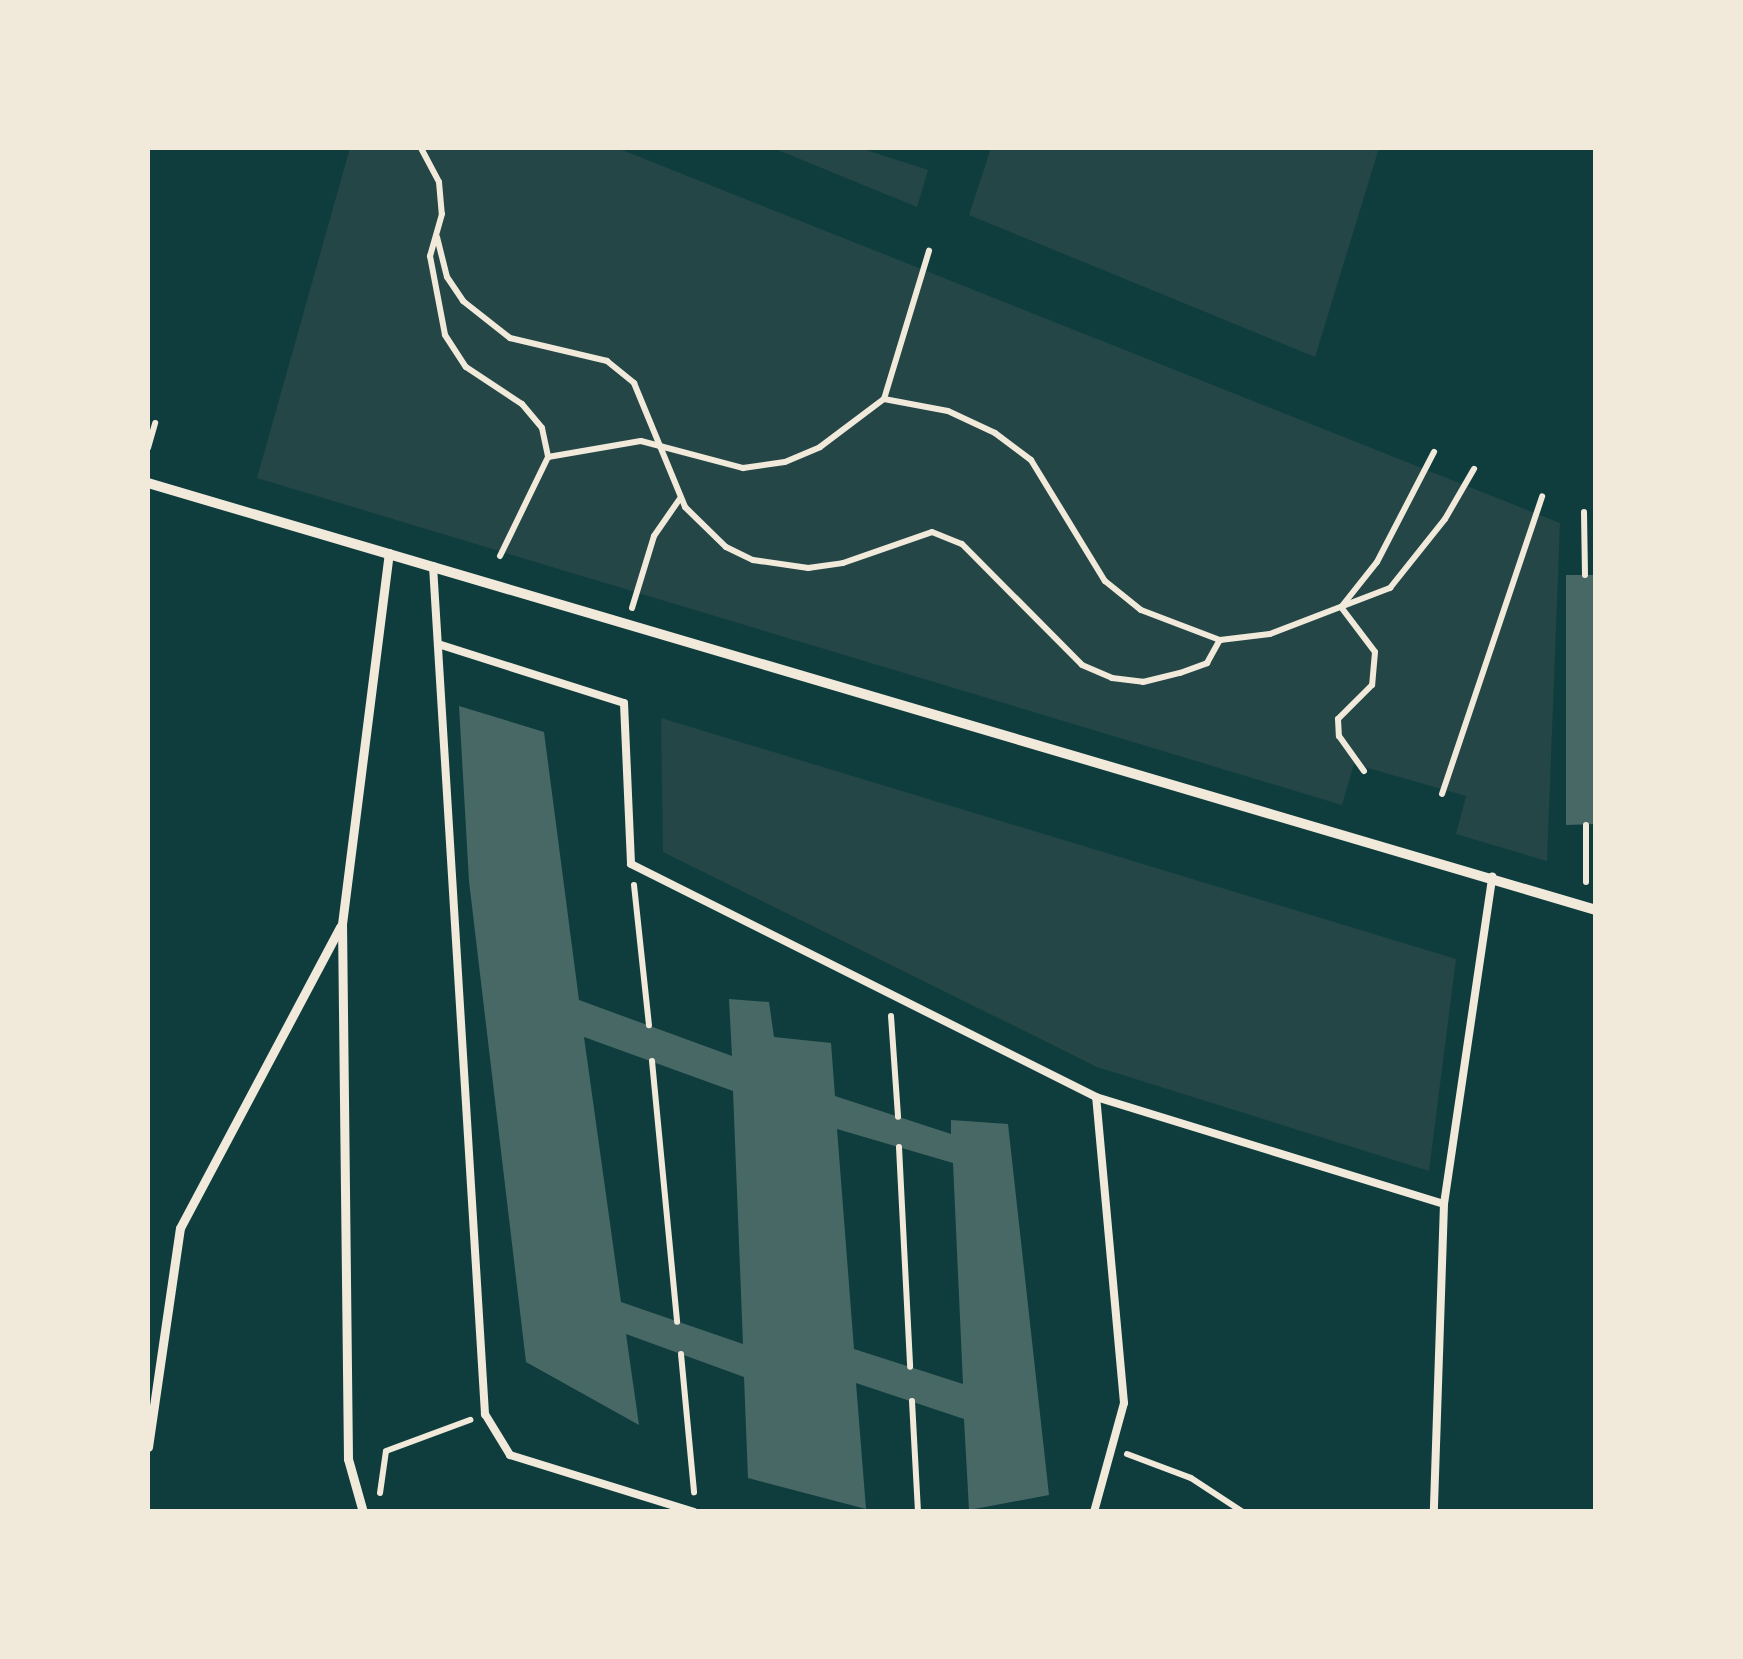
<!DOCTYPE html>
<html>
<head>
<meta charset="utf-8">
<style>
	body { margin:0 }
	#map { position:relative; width:1743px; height:1659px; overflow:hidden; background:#0f3d3e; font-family:Lato,sans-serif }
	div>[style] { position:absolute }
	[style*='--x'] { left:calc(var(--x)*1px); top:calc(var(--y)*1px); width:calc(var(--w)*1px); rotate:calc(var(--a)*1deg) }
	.green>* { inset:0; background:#244646 }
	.building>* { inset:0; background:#486865 }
	.path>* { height:6px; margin:-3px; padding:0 3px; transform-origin:3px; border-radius:3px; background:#f1e9da }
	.service>* { height:8px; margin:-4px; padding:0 4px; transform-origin:4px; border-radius:4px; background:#f1e9da }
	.pedestrian>* { height:9px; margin:-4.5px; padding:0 4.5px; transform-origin:4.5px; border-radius:4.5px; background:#f1e9da }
	.minor>* { height:10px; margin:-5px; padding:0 5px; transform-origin:5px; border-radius:5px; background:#f1e9da }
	span { translate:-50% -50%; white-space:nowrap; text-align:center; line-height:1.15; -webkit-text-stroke:9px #f1e9da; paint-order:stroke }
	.frame { position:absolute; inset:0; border:150px solid #f1e9da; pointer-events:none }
</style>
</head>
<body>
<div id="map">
	<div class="green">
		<i style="clip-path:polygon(350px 148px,617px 148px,1560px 523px,1547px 861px,1456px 834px,1466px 796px,1354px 764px,1342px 805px,257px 478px)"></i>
		<i style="clip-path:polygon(773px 148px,860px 148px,928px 170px,917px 207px)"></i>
		<i style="clip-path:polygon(991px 148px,1379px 148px,1315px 357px,969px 215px)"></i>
		<i style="clip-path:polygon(661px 718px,1456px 959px,1429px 1171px,1097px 1067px,663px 852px)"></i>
	</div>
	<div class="building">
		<i style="clip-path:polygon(1566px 575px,1596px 575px,1596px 824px,1566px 825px)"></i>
		<i style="clip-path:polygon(evenodd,459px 706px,544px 732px,579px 1000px,732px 1056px,729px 999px,769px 1002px,774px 1037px,831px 1043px,835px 1096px,951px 1134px,951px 1120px,1008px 1124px,1049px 1495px,969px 1510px,964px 1419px,856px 1383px,866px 1509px,748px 1478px,744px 1377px,626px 1334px,639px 1425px,526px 1362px,469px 881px,459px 706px,584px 1037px,733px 1091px,743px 1344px,621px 1302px,584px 1037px,459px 706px,837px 1129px,953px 1163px,963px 1384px,854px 1349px,837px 1129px)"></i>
	</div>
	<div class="path">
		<i style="--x:421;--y:148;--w:38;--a:62"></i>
		<i style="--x:439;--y:182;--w:32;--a:85"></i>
		<i style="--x:442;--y:214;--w:44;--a:105.9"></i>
		<i style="--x:430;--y:256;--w:80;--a:79.2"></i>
		<i style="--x:445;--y:335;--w:38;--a:57"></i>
		<i style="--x:466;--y:367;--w:67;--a:33.5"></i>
		<i style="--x:522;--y:404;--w:31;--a:50"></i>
		<i style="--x:542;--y:428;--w:30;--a:78"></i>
		<i style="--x:437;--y:237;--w:41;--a:76"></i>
		<i style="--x:447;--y:277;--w:29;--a:56"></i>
		<i style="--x:463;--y:301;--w:60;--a:38.2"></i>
		<i style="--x:510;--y:338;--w:100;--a:13.3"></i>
		<i style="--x:607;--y:361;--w:35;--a:39"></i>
		<i style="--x:634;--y:383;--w:134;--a:67.6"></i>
		<i style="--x:685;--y:507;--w:57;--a:44.3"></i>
		<i style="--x:726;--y:547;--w:30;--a:26"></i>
		<i style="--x:753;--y:560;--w:56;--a:8.3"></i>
		<i style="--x:808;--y:568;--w:35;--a:-8"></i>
		<i style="--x:843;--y:563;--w:94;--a:-19.2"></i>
		<i style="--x:932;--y:532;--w:32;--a:22"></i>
		<i style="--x:962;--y:544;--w:170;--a:45.2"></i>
		<i style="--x:1082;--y:665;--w:33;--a:23"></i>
		<i style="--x:1112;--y:678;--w:31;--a:7"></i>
		<i style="--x:1143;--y:682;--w:38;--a:-14"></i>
		<i style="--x:1180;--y:673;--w:29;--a:-20"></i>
		<i style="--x:1207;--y:663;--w:26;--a:-61"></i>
		<i style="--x:884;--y:399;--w:155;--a:-73.1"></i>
		<i style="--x:148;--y:448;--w:26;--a:-74"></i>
		<i style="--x:1584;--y:512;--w:63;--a:89.1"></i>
		<i style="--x:500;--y:556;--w:110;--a:-64.1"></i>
		<i style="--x:548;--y:457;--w:94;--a:-9.8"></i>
		<i style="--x:641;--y:441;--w:106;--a:14.8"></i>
		<i style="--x:743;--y:468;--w:42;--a:-8.1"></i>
		<i style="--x:785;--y:462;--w:38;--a:-23"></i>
		<i style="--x:820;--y:447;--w:80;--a:-36.9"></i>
		<i style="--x:884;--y:399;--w:65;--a:10.6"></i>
		<i style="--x:948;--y:411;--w:52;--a:25.1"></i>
		<i style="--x:995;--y:433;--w:45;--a:36.9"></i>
		<i style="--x:1031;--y:460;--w:142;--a:58.6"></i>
		<i style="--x:1105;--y:581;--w:46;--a:38.9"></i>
		<i style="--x:1141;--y:610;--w:85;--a:20.8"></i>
		<i style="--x:1220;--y:640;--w:50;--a:-6.8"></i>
		<i style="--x:1270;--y:634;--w:129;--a:-21"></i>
		<i style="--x:1390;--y:588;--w:88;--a:-51.4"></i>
		<i style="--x:1445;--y:519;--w:58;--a:-59.9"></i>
		<i style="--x:1342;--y:606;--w:56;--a:-51.5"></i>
		<i style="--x:1377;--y:562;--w:124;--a:-62.6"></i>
		<i style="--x:1341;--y:607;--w:56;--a:52.9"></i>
		<i style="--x:1375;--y:652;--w:33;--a:95"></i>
		<i style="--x:1372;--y:685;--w:48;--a:135"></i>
		<i style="--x:1338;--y:719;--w:17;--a:87"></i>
		<i style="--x:1339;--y:736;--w:43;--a:54.5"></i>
		<i style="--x:632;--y:608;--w:75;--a:-73"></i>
		<i style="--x:654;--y:536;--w:47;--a:-55.3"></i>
		<i style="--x:1442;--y:794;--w:314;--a:-71.4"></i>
		<i style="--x:1586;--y:882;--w:57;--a:-90"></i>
		<i style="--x:634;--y:885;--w:141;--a:83.9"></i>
		<i style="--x:891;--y:1016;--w:101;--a:86"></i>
		<i style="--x:652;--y:1061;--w:262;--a:84.5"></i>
		<i style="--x:899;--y:1147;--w:220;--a:87.1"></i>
		<i style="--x:681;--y:1354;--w:139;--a:84.6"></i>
		<i style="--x:912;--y:1401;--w:111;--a:86.9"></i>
		<i style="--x:1127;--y:1454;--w:68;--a:20.6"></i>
		<i style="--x:1191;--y:1478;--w:62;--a:33.2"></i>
		<i style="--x:380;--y:1493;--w:42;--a:-81.9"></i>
		<i style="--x:386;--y:1451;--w:90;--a:-20.3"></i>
	</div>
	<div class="service">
		<i style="--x:433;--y:566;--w:850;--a:86.49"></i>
		<i style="--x:485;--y:1414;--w:48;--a:58.6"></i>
		<i style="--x:510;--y:1455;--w:193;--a:17.2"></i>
		<i style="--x:438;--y:644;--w:195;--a:17.6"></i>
		<i style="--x:624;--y:703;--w:161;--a:87.5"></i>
		<i style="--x:631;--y:864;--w:520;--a:26.61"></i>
		<i style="--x:1096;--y:1097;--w:364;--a:17.1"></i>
		<i style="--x:1444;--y:1204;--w:308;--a:91.9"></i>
		<i style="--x:1444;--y:1204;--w:331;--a:-81.6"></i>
		<i style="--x:1094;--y:1512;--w:113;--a:-74.6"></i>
		<i style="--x:1124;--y:1403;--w:307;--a:-95.2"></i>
	</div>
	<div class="pedestrian">
		<i style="--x:148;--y:1447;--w:221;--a:-81.7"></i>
		<i style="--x:180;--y:1228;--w:341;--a:-62"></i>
		<i style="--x:363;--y:1512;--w:55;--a:-105.8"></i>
		<i style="--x:348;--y:1459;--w:535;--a:-90.64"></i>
		<i style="--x:342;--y:924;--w:374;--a:-82.8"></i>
	</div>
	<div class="minor">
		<i style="--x:148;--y:483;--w:1510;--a:16.43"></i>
	</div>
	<div class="frame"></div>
</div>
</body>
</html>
